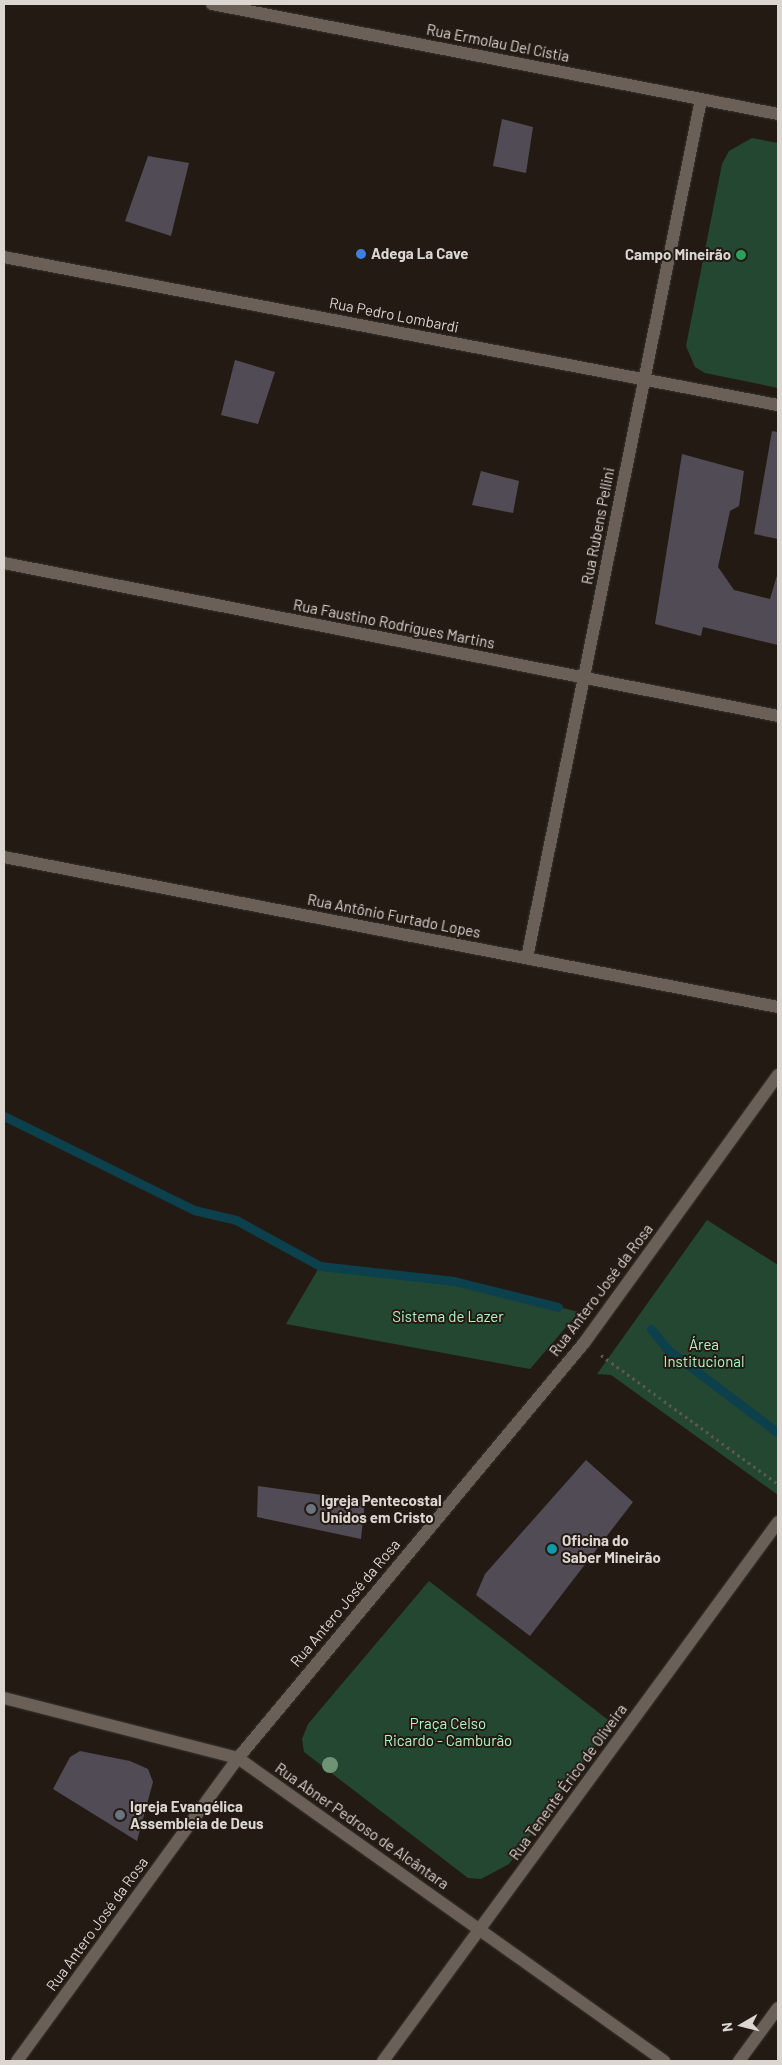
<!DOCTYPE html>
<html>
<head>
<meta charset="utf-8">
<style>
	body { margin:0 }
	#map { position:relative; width:782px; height:2065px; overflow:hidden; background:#231b13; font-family:Barlow,sans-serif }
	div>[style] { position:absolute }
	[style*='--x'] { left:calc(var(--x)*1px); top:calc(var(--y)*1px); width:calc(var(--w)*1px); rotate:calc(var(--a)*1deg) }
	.green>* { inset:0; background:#244732 }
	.stream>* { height:9px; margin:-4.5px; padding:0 4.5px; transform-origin:4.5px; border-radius:4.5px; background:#0c404c }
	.building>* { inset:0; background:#514b56 }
	.path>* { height:3px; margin-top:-1.5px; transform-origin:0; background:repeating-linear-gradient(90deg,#5e5750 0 2.5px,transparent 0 6.5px) }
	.roads { filter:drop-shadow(0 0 1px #3a3430) drop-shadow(0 0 1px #3a3430) }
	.street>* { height:12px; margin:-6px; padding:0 6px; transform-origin:6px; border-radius:6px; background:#6a6057 }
	.trees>* { width:16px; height:16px; margin:-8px; border-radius:50%; background:#6f9475 }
	.dots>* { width:14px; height:14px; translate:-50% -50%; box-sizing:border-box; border:2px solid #231b13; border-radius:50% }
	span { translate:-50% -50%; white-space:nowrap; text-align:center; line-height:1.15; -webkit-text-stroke:4px #231b13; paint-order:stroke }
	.street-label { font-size:15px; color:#dcd6d1 }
	.poi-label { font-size:15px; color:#dcd6d1; font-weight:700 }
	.left { translate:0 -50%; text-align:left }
	.right { translate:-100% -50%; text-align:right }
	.park-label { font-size:15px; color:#adf7c6 }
	.frame { position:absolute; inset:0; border:5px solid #dcd6d1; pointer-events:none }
	.north { position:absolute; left:717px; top:2000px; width:50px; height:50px; -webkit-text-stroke:4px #231b13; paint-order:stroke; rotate:262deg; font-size:14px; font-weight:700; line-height:20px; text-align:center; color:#dcd6d1 }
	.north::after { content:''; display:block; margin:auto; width:18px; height:22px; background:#dcd6d1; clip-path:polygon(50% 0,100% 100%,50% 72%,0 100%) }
</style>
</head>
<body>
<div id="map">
	<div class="green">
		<i style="clip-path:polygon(752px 138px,778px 143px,778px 388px,705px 373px,695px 367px,686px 346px,722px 164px,729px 151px)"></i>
		<i style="clip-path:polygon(707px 1220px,778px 1265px,778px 1495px,611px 1375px,597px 1374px)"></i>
		<i style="clip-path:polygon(320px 1266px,454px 1281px,579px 1312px,530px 1369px,286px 1324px)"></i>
		<i style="clip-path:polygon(429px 1581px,612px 1723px,509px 1864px,481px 1879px,468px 1878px,304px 1752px,302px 1739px,308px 1724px)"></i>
	</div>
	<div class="stream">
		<i style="--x:4;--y:1116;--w:212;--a:26.3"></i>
		<i style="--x:194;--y:1210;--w:43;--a:13.4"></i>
		<i style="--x:236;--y:1220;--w:96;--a:28.7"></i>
		<i style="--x:320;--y:1266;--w:135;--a:6.4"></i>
		<i style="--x:454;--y:1281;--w:107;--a:14"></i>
		<i style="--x:651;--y:1329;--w:26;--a:51"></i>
		<i style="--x:667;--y:1349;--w:139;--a:37.1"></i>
	</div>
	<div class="building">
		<i style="clip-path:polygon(502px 119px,533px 127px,526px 173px,493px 166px)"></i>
		<i style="clip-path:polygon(148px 156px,189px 163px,171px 236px,125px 221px)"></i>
		<i style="clip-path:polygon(235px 360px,275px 372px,258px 424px,221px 415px)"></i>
		<i style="clip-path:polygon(772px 431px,778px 432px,778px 539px,754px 534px)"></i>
		<i style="clip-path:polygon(682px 454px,744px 471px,739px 506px,730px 511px,718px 567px,734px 590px,770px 599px,778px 572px,778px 645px,703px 627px,701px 636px,655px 624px)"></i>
		<i style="clip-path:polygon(481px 471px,519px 481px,513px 513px,472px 505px)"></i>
		<i style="clip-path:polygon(586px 1460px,633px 1502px,530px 1636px,476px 1595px,485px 1574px)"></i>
		<i style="clip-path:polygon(258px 1486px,365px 1501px,361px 1539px,257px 1517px)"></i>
		<i style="clip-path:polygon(80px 1751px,130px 1761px,148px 1769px,153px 1782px,137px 1841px,53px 1789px,70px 1757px)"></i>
	</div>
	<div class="path">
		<i style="--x:601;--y:1355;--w:219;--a:36.1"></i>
	</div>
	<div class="roads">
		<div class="street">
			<i style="--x:212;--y:4;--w:577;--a:11"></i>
			<i style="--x:4;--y:257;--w:788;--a:10.83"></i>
			<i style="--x:4;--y:563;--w:789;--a:11.18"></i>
			<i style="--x:4;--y:857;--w:788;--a:10.97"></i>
			<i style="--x:527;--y:958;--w:875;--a:-78.54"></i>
			<i style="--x:4;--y:1698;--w:242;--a:14.4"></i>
			<i style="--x:238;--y:1758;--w:523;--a:35.42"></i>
			<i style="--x:17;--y:2061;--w:375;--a:-53.9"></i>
			<i style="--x:238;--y:1758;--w:540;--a:-50.18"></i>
			<i style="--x:584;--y:1343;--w:331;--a:-54.1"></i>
			<i style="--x:383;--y:2061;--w:668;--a:-53.76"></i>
			<i style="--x:739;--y:2061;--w:66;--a:-53.7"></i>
		</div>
	</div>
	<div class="trees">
		<i style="left:330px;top:1765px"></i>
	</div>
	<div class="dots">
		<i style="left:361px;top:254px;background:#3f7fe0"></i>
		<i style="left:741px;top:255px;background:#2e9e5b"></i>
		<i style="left:311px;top:1509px;background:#6b7280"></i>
		<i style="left:552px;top:1549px;background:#0f9aa8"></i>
		<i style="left:120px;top:1815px;background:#6b7280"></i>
	</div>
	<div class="street-label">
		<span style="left:498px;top:43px;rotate:11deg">Rua Ermolau Del Cístia</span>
		<span style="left:394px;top:315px;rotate:11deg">Rua Pedro Lombardi</span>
		<span style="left:598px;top:526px;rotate:-79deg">Rua Rubens Pellini</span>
		<span style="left:394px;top:624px;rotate:11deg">Rua Faustino Rodrigues Martins</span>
		<span style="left:394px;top:916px;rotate:11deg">Rua Antônio Furtado Lopes</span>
		<span style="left:601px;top:1290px;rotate:-53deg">Rua Antero José da Rosa</span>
		<span style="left:345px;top:1603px;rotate:-50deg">Rua Antero José da Rosa</span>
		<span style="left:568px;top:1782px;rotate:-54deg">Rua Tenente Érico de Oliveira</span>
		<span style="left:362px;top:1826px;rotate:35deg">Rua Abner Pedroso de Alcântara</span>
		<span style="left:97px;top:1924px;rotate:-54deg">Rua Antero José da Rosa</span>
	</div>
	<div class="poi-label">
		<span class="left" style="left:371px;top:254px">Adega La Cave</span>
		<span class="right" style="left:731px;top:255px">Campo Mineirão</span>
		<span class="left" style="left:321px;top:1509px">Igreja Pentecostal<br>Unidos em Cristo</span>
		<span class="left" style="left:562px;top:1549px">Oficina do<br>Saber Mineirão</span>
		<span class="left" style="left:130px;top:1815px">Igreja Evangélica<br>Assembleia de Deus</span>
	</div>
	<div class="park-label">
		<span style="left:448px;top:1317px">Sistema de Lazer</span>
		<span style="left:704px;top:1353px">Área<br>Institucional</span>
		<span style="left:448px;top:1732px">Praça Celso<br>Ricardo - Camburão</span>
	</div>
	<div class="frame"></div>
	<div class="north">N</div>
</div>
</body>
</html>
